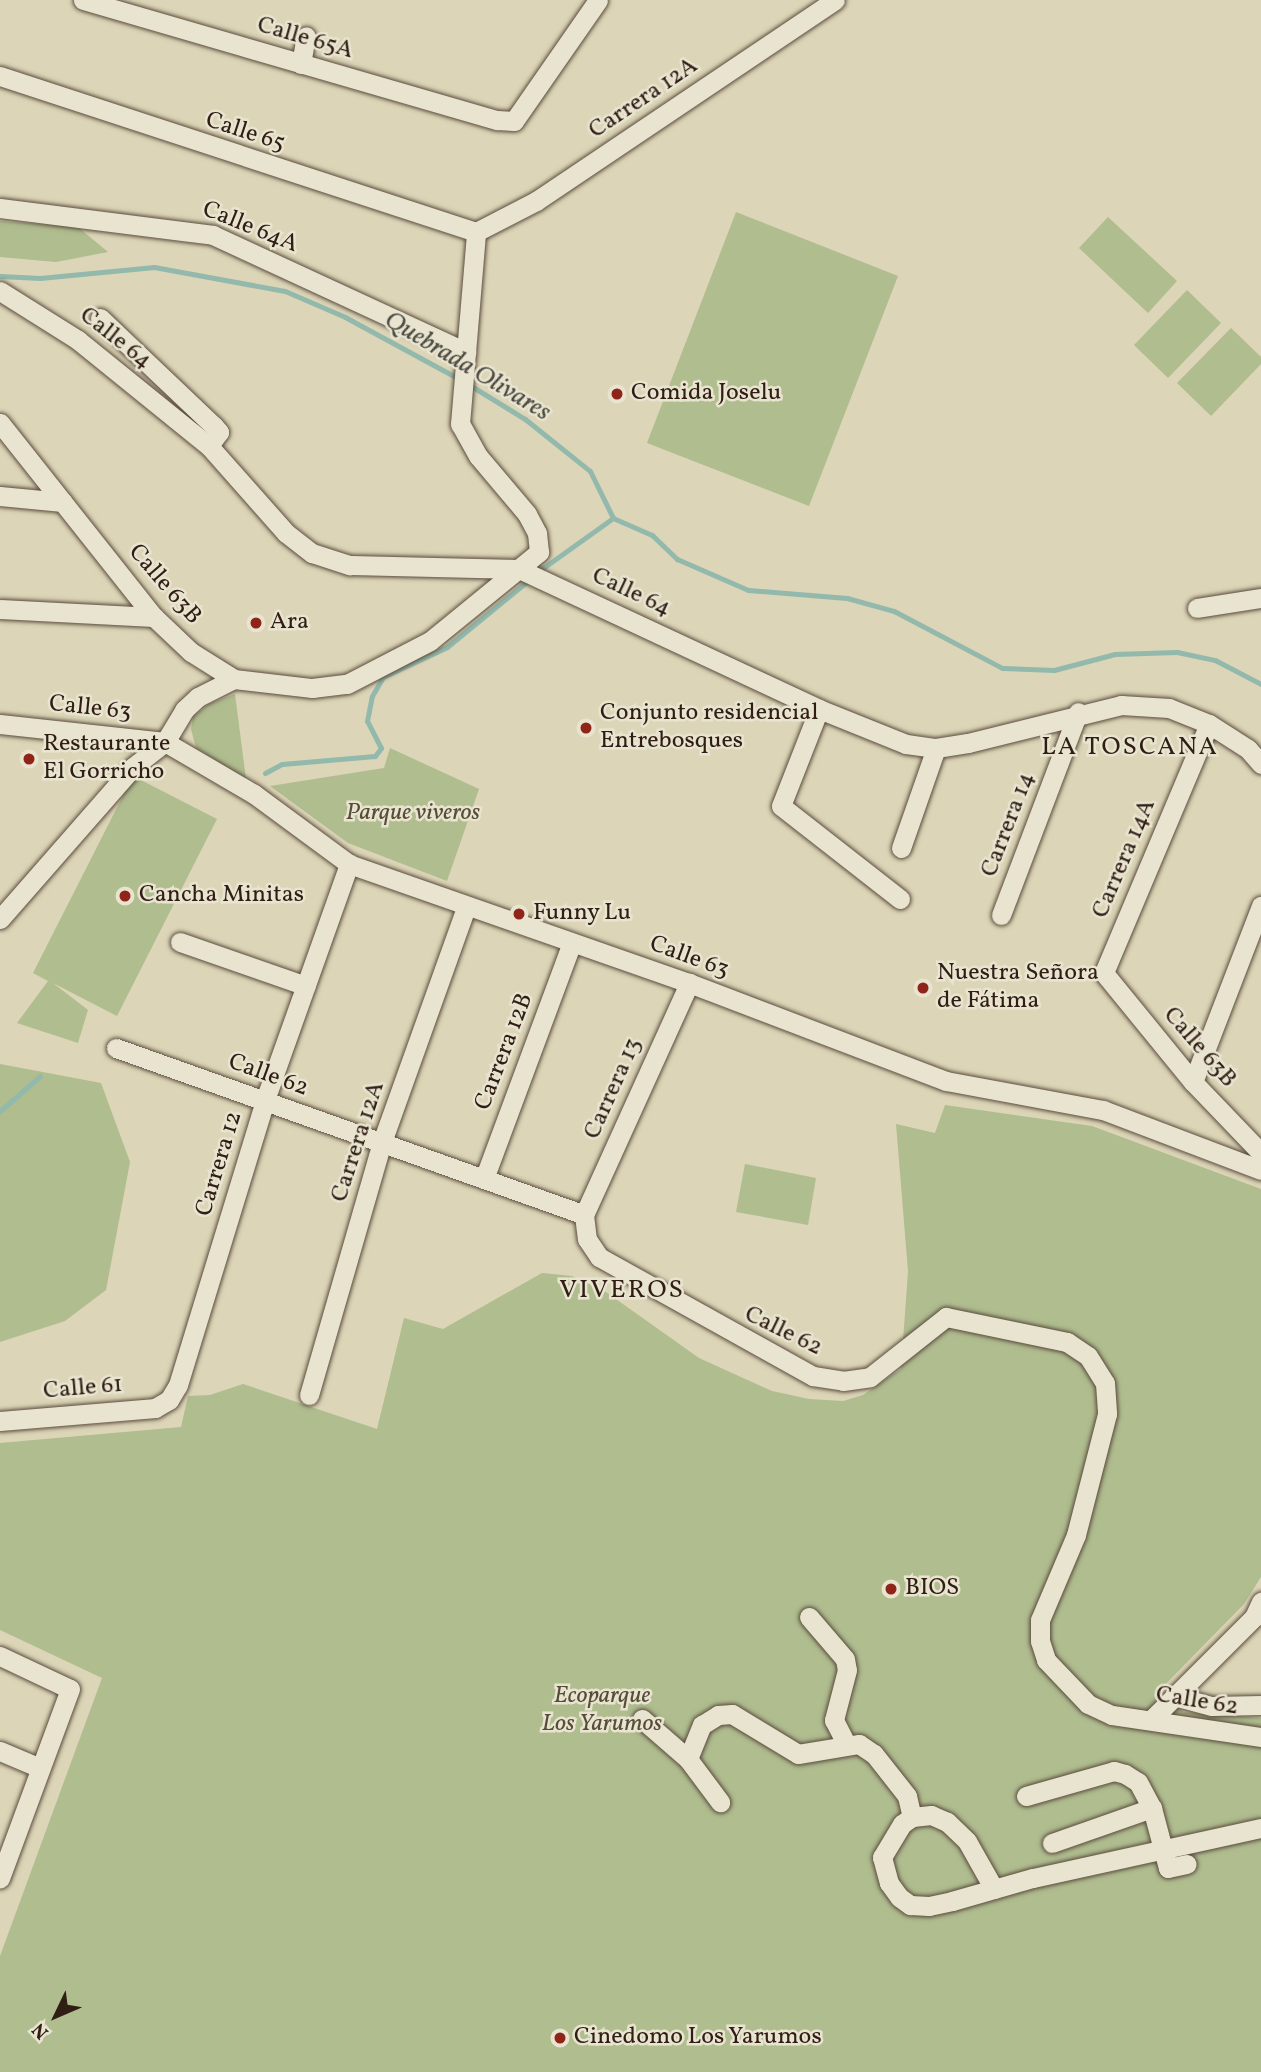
<!DOCTYPE html>
<html>
<head>
<meta charset="utf-8">
<style>
	body { margin:0 }
	#map { position:relative; width:1261px; height:2072px; overflow:hidden; background:#dcd5b7; font-family:Vollkorn,serif }
	div>[style] { position:absolute }
	[style*='--x'] { left:calc(var(--x)*1px); top:calc(var(--y)*1px); width:calc(var(--w)*1px); rotate:calc(var(--a)*1deg) }
	.green>* { inset:0; background:#afbd8f }
	.stream>* { height:5px; margin:-2.5px; padding:0 2.5px; transform-origin:2.5px; border-radius:2.5px; background:#92b9ac }
	.roads { filter:drop-shadow(0 0 2px #5b4b3d) drop-shadow(0 0 2px #5b4b3d) }
	.minor>* { height:19px; margin:-9.5px; padding:0 9.5px; transform-origin:9.5px; border-radius:9.5px; background:#e8e4d0 }
	.dots>* { width:19px; height:19px; translate:-50% -50%; box-sizing:border-box; border:4px solid #e8e4d0; border-radius:50% }
	span { translate:-50% -50%; white-space:nowrap; text-align:center; line-height:1.15; -webkit-text-stroke:5px #e8e4d0; paint-order:stroke }
	.street-label { font-size:24px; color:#301d14 }
	.poi-label { font-size:24px; color:#301d14 }
	.left { translate:0 -50%; text-align:left }
	.park-label { font-size:24px; color:#564d39; font-style:italic }
	.water-label { font-size:26px; color:#4d4c42; font-style:italic }
	.neighbourhood-label { font-size:26px; color:#301d14; letter-spacing:2px }
	.north { position:absolute; left:21px; top:1981px; width:70px; height:70px; -webkit-text-stroke:5px #e8e4d0; paint-order:stroke; rotate:226deg; font-size:19px; font-weight:700; line-height:28px; text-align:center; color:#301d14 }
	.north::after { content:''; display:block; margin:auto; width:24px; height:32px; background:#301d14; clip-path:polygon(50% 0,100% 100%,50% 72%,0 100%) }
</style>
</head>
<body>
<div id="map">
	<div class="green">
		<i style="clip-path:polygon(736px 212px,898px 276px,809px 506px,647px 443px)"></i>
		<i style="clip-path:polygon(1108px 217px,1177px 281px,1148px 313px,1079px 248px)"></i>
		<i style="clip-path:polygon(0 221px,78px 227px,108px 252px,56px 262px,0 257px)"></i>
		<i style="clip-path:polygon(1187px 290px,1221px 323px,1168px 378px,1134px 345px)"></i>
		<i style="clip-path:polygon(1231px 328px,1261px 357px,1261px 364px,1211px 416px,1177px 383px)"></i>
		<i style="clip-path:polygon(235px 694px,246px 779px,196px 748px,191px 729px,193px 717px,209px 704px)"></i>
		<i style="clip-path:polygon(390px 748px,479px 789px,447px 881px,348px 843px,270px 786px,384px 768px)"></i>
		<i style="clip-path:polygon(133px 776px,217px 819px,117px 1016px,53px 983px,88px 1010px,78px 1043px,17px 1023px,48px 981px,33px 973px)"></i>
		<i style="clip-path:polygon(0 1064px,101px 1083px,130px 1162px,106px 1290px,65px 1321px,0 1342px)"></i>
		<i style="clip-path:polygon(945px 1105px,1092px 1126px,1261px 1189px,1261px 1577px,1244px 1604px,1154px 1696px,1184px 1712px,1261px 1718px,1261px 2072px,0 2072px,0 1956px,102px 1678px,0 1630px,0 1443px,181px 1427px,188px 1396px,210px 1395px,243px 1384px,377px 1429px,404px 1318px,443px 1329px,542px 1273px,572px 1276px,606px 1292px,699px 1358px,772px 1391px,809px 1399px,843px 1401px,863px 1395px,901px 1369px,908px 1271px,896px 1124px,935px 1133px)"></i>
		<i style="clip-path:polygon(745px 1164px,816px 1178px,808px 1225px,736px 1212px)"></i>
	</div>
	<div class="stream">
		<i style="--x:0;--y:276;--w:40;--a:2.9"></i>
		<i style="--x:40;--y:278;--w:115;--a:-5.5"></i>
		<i style="--x:154;--y:267;--w:133;--a:10.4"></i>
		<i style="--x:285;--y:291;--w:65;--a:23.4"></i>
		<i style="--x:345;--y:317;--w:130;--a:28.5"></i>
		<i style="--x:468;--y:384;--w:67;--a:31.6"></i>
		<i style="--x:525;--y:419;--w:83;--a:38.7"></i>
		<i style="--x:590;--y:471;--w:52;--a:63.9"></i>
		<i style="--x:613;--y:518;--w:43;--a:23.6"></i>
		<i style="--x:652;--y:535;--w:35;--a:44"></i>
		<i style="--x:677;--y:559;--w:77;--a:23.6"></i>
		<i style="--x:748;--y:590;--w:99;--a:4.6"></i>
		<i style="--x:847;--y:598;--w:49;--a:15.5"></i>
		<i style="--x:894;--y:611;--w:122;--a:27.8"></i>
		<i style="--x:1002;--y:668;--w:52;--a:2.2"></i>
		<i style="--x:1054;--y:670;--w:63;--a:-14.7"></i>
		<i style="--x:1115;--y:654;--w:62;--a:-1.8"></i>
		<i style="--x:1177;--y:652;--w:39;--a:12"></i>
		<i style="--x:1215;--y:660;--w:52;--a:27.6"></i>
		<i style="--x:536;--y:573;--w:95;--a:-35.5"></i>
		<i style="--x:265;--y:773;--w:19;--a:-28"></i>
		<i style="--x:282;--y:764;--w:93;--a:-4.9"></i>
		<i style="--x:375;--y:756;--w:10;--a:-53"></i>
		<i style="--x:381;--y:748;--w:30;--a:-117"></i>
		<i style="--x:367;--y:721;--w:25;--a:-79"></i>
		<i style="--x:372;--y:696;--w:22;--a:-60"></i>
		<i style="--x:383;--y:677;--w:71;--a:-25.1"></i>
		<i style="--x:447;--y:647;--w:106;--a:-39.3"></i>
		<i style="--x:0;--y:1111;--w:53;--a:-41.2"></i>
	</div>
	<div class="roads">
		<div class="minor">
			<i style="--x:83;--y:0;--w:431;--a:16.2"></i>
			<i style="--x:497;--y:120;--w:17;--a:3"></i>
			<i style="--x:514;--y:121;--w:147;--a:-55.2"></i>
			<i style="--x:301;--y:64;--w:28;--a:-80"></i>
			<i style="--x:0;--y:76;--w:501;--a:18.15"></i>
			<i style="--x:0;--y:208;--w:215;--a:7.2"></i>
			<i style="--x:213;--y:235;--w:279;--a:24.8"></i>
			<i style="--x:476;--y:232;--w:68;--a:-27.3"></i>
			<i style="--x:536;--y:201;--w:360;--a:-33.9"></i>
			<i style="--x:0;--y:291;--w:92;--a:32.1"></i>
			<i style="--x:78;--y:340;--w:169;--a:39"></i>
			<i style="--x:209;--y:446;--w:116;--a:48.5"></i>
			<i style="--x:286;--y:533;--w:33;--a:38"></i>
			<i style="--x:312;--y:553;--w:40;--a:18"></i>
			<i style="--x:350;--y:565;--w:169;--a:1.4"></i>
			<i style="--x:519;--y:569;--w:331;--a:25"></i>
			<i style="--x:819;--y:709;--w:94;--a:21.9"></i>
			<i style="--x:906;--y:744;--w:30;--a:8"></i>
			<i style="--x:936;--y:748;--w:32;--a:-9"></i>
			<i style="--x:968;--y:743;--w:158;--a:-13.9"></i>
			<i style="--x:1121;--y:705;--w:48;--a:3.6"></i>
			<i style="--x:1169;--y:708;--w:43;--a:21.8"></i>
			<i style="--x:1209;--y:724;--w:46;--a:32.7"></i>
			<i style="--x:1248;--y:749;--w:20;--a:49"></i>
			<i style="--x:100;--y:318;--w:157;--a:43.5"></i>
			<i style="--x:214;--y:426;--w:8;--a:50"></i>
			<i style="--x:219;--y:432;--w:17;--a:126"></i>
			<i style="--x:0;--y:423;--w:248;--a:51.6"></i>
			<i style="--x:154;--y:617;--w:51;--a:43.4"></i>
			<i style="--x:191;--y:652;--w:51;--a:32.1"></i>
			<i style="--x:234;--y:679;--w:79;--a:6.6"></i>
			<i style="--x:312;--y:688;--w:35;--a:-7"></i>
			<i style="--x:347;--y:684;--w:93;--a:-27.4"></i>
			<i style="--x:430;--y:641;--w:141;--a:-39.2"></i>
			<i style="--x:539;--y:552;--w:19;--a:-96"></i>
			<i style="--x:537;--y:533;--w:21;--a:-118"></i>
			<i style="--x:527;--y:514;--w:76;--a:-130.2"></i>
			<i style="--x:478;--y:456;--w:37;--a:-119"></i>
			<i style="--x:460;--y:424;--w:193;--a:-85.2"></i>
			<i style="--x:0;--y:496;--w:63;--a:5.4"></i>
			<i style="--x:1197;--y:608;--w:65;--a:-8.9"></i>
			<i style="--x:0;--y:609;--w:154;--a:3"></i>
			<i style="--x:819;--y:709;--w:104;--a:111.4"></i>
			<i style="--x:781;--y:806;--w:151;--a:38"></i>
			<i style="--x:0;--y:724;--w:166;--a:6.2"></i>
			<i style="--x:165;--y:742;--w:103;--a:30.3"></i>
			<i style="--x:254;--y:794;--w:118;--a:36.4"></i>
			<i style="--x:349;--y:864;--w:360;--a:19.3"></i>
			<i style="--x:689;--y:983;--w:275;--a:20.9"></i>
			<i style="--x:946;--y:1081;--w:160;--a:10.5"></i>
			<i style="--x:1103;--y:1110;--w:169;--a:20.8"></i>
			<i style="--x:1209;--y:724;--w:270;--a:112.9"></i>
			<i style="--x:1104;--y:973;--w:141;--a:50.8"></i>
			<i style="--x:1193;--y:1082;--w:98;--a:46.2"></i>
			<i style="--x:901;--y:848;--w:106;--a:-70.7"></i>
			<i style="--x:1001;--y:915;--w:217;--a:-69.2"></i>
			<i style="--x:0;--y:919;--w:202;--a:-48.8"></i>
			<i style="--x:133;--y:767;--w:41;--a:-38"></i>
			<i style="--x:165;--y:742;--w:37;--a:-59"></i>
			<i style="--x:184;--y:710;--w:19;--a:-43"></i>
			<i style="--x:198;--y:697;--w:40;--a:-26.6"></i>
			<i style="--x:180;--y:942;--w:133;--a:19.2"></i>
			<i style="--x:116;--y:1048;--w:497;--a:19.6"></i>
			<i style="--x:1193;--y:1082;--w:189;--a:-68.9"></i>
			<i style="--x:484;--y:1179;--w:252;--a:-69.6"></i>
			<i style="--x:584;--y:1215;--w:24;--a:83"></i>
			<i style="--x:587;--y:1239;--w:22;--a:56"></i>
			<i style="--x:599;--y:1257;--w:245;--a:29.1"></i>
			<i style="--x:813;--y:1376;--w:30;--a:9"></i>
			<i style="--x:843;--y:1381;--w:27;--a:-8"></i>
			<i style="--x:870;--y:1377;--w:97;--a:-38.3"></i>
			<i style="--x:946;--y:1317;--w:124;--a:11.7"></i>
			<i style="--x:1067;--y:1342;--w:25;--a:34"></i>
			<i style="--x:1088;--y:1356;--w:32;--a:58"></i>
			<i style="--x:1105;--y:1383;--w:31;--a:86"></i>
			<i style="--x:1107;--y:1414;--w:125;--a:104.4"></i>
			<i style="--x:1076;--y:1535;--w:92;--a:113"></i>
			<i style="--x:1040;--y:1620;--w:21;--a:90"></i>
			<i style="--x:1040;--y:1641;--w:20;--a:72"></i>
			<i style="--x:1046;--y:1660;--w:61;--a:46.3"></i>
			<i style="--x:1088;--y:1704;--w:26;--a:25"></i>
			<i style="--x:1112;--y:1715;--w:151;--a:8.4"></i>
			<i style="--x:584;--y:1215;--w:255;--a:-65.6"></i>
			<i style="--x:309;--y:1395;--w:263;--a:-73.9"></i>
			<i style="--x:382;--y:1142;--w:249;--a:-70.3"></i>
			<i style="--x:0;--y:1421;--w:156;--a:-4.8"></i>
			<i style="--x:155;--y:1408;--w:16;--a:-30"></i>
			<i style="--x:169;--y:1400;--w:17;--a:-59"></i>
			<i style="--x:178;--y:1385;--w:298;--a:-73"></i>
			<i style="--x:265;--y:1100;--w:251;--a:-70.4"></i>
			<i style="--x:809;--y:1617;--w:55;--a:49.4"></i>
			<i style="--x:845;--y:1659;--w:11;--a:80"></i>
			<i style="--x:847;--y:1670;--w:52;--a:104.6"></i>
			<i style="--x:834;--y:1720;--w:28;--a:63"></i>
			<i style="--x:0;--y:1656;--w:77;--a:25.2"></i>
			<i style="--x:70;--y:1689;--w:202;--a:110.3"></i>
			<i style="--x:1174;--y:1696;--w:39;--a:15"></i>
			<i style="--x:1212;--y:1706;--w:49;--a:-1.2"></i>
			<i style="--x:642;--y:1719;--w:61;--a:41"></i>
			<i style="--x:688;--y:1759;--w:54;--a:53.3"></i>
			<i style="--x:1152;--y:1719;--w:144;--a:-45"></i>
			<i style="--x:1254;--y:1617;--w:17;--a:-65"></i>
			<i style="--x:0;--y:1751;--w:43;--a:23"></i>
			<i style="--x:688;--y:1759;--w:37;--a:-68"></i>
			<i style="--x:702;--y:1725;--w:19;--a:-32"></i>
			<i style="--x:718;--y:1715;--w:14;--a:-4"></i>
			<i style="--x:732;--y:1714;--w:77;--a:31.2"></i>
			<i style="--x:798;--y:1754;--w:62;--a:-9.3"></i>
			<i style="--x:859;--y:1744;--w:18;--a:34"></i>
			<i style="--x:874;--y:1754;--w:53;--a:51.8"></i>
			<i style="--x:907;--y:1796;--w:22;--a:77"></i>
			<i style="--x:1026;--y:1796;--w:91;--a:-15.9"></i>
			<i style="--x:1114;--y:1771;--w:11;--a:15"></i>
			<i style="--x:1125;--y:1774;--w:15;--a:32"></i>
			<i style="--x:1138;--y:1782;--w:30;--a:62"></i>
			<i style="--x:1152;--y:1808;--w:62;--a:75.1"></i>
			<i style="--x:1168;--y:1868;--w:19;--a:-12"></i>
			<i style="--x:1052;--y:1843;--w:106;--a:-19.3"></i>
			<i style="--x:994;--y:1889;--w:55;--a:-119.4"></i>
			<i style="--x:967;--y:1841;--w:28;--a:-136"></i>
			<i style="--x:947;--y:1822;--w:17;--a:-156"></i>
			<i style="--x:931;--y:1815;--w:19;--a:174"></i>
			<i style="--x:912;--y:1817;--w:12;--a:145"></i>
			<i style="--x:902;--y:1824;--w:39;--a:121"></i>
			<i style="--x:882;--y:1857;--w:27;--a:75"></i>
			<i style="--x:889;--y:1883;--w:17;--a:54"></i>
			<i style="--x:899;--y:1897;--w:14;--a:36"></i>
			<i style="--x:910;--y:1905;--w:19;--a:3"></i>
			<i style="--x:929;--y:1906;--w:24;--a:-12"></i>
			<i style="--x:952;--y:1901;--w:84;--a:-15.9"></i>
			<i style="--x:1033;--y:1878;--w:233;--a:-12.4"></i>
		</div>
	</div>
	<div class="dots">
		<i style="left:617px;top:394px;background:#8f2418"></i>
		<i style="left:256px;top:623px;background:#8f2418"></i>
		<i style="left:586px;top:728px;background:#8f2418"></i>
		<i style="left:29px;top:759px;background:#8f2418"></i>
		<i style="left:125px;top:896px;background:#8f2418"></i>
		<i style="left:519px;top:914px;background:#8f2418"></i>
		<i style="left:923px;top:988px;background:#8f2418"></i>
		<i style="left:891px;top:1589px;background:#8f2418"></i>
		<i style="left:560px;top:2038px;background:#8f2418"></i>
	</div>
	<div class="street-label">
		<span style="left:305px;top:39px;rotate:16deg">Calle 65A</span>
		<span style="left:644px;top:99px;rotate:-34deg">Carrera 12A</span>
		<span style="left:245px;top:133px;rotate:18deg">Calle 65</span>
		<span style="left:250px;top:228px;rotate:22deg">Calle 64A</span>
		<span style="left:115px;top:339px;rotate:38deg">Calle 64</span>
		<span style="left:164px;top:585px;rotate:49deg">Calle 63B</span>
		<span style="left:631px;top:593px;rotate:25deg">Calle 64</span>
		<span style="left:90px;top:709px;rotate:6deg">Calle 63</span>
		<span style="left:1009px;top:825px;rotate:-69deg">Carrera 14</span>
		<span style="left:1125px;top:859px;rotate:-67deg">Carrera 14A</span>
		<span style="left:689px;top:958px;rotate:20deg">Calle 63</span>
		<span style="left:1199px;top:1048px;rotate:49deg">Calle 63B</span>
		<span style="left:505px;top:1052px;rotate:-69deg">Carrera 12B</span>
		<span style="left:268px;top:1076px;rotate:20deg">Calle 62</span>
		<span style="left:614px;top:1089px;rotate:-66deg">Carrera 13</span>
		<span style="left:359px;top:1142px;rotate:-72deg">Carrera 12A</span>
		<span style="left:220px;top:1164px;rotate:-73deg">Carrera 12</span>
		<span style="left:783px;top:1332px;rotate:26deg">Calle 62</span>
		<span style="left:83px;top:1389px;rotate:-5deg">Calle 61</span>
		<span style="left:1197px;top:1702px;rotate:9deg">Calle 62</span>
	</div>
	<div class="poi-label">
		<span class="left" style="left:631px;top:394px">Comida Joselu</span>
		<span class="left" style="left:270px;top:623px">Ara</span>
		<span class="left" style="left:600px;top:728px">Conjunto residencial<br>Entrebosques</span>
		<span class="left" style="left:43px;top:759px">Restaurante<br>El Gorricho</span>
		<span class="left" style="left:139px;top:896px">Cancha Minitas</span>
		<span class="left" style="left:533px;top:914px">Funny Lu</span>
		<span class="left" style="left:937px;top:988px">Nuestra Señora<br>de Fátima</span>
		<span class="left" style="left:905px;top:1589px">BIOS</span>
		<span class="left" style="left:574px;top:2038px">Cinedomo Los Yarumos</span>
	</div>
	<div class="park-label">
		<span style="left:413px;top:814px">Parque viveros</span>
		<span style="left:602px;top:1711px">Ecoparque<br>Los Yarumos</span>
	</div>
	<div class="water-label">
		<span style="left:467px;top:367px;rotate:31deg">Quebrada Olivares</span>
	</div>
	<div class="neighbourhood-label">
		<span style="left:1130px;top:748px">LA TOSCANA</span>
		<span style="left:622px;top:1291px">VIVEROS</span>
	</div>
	<div class="north">N</div>
</div>
</body>
</html>
